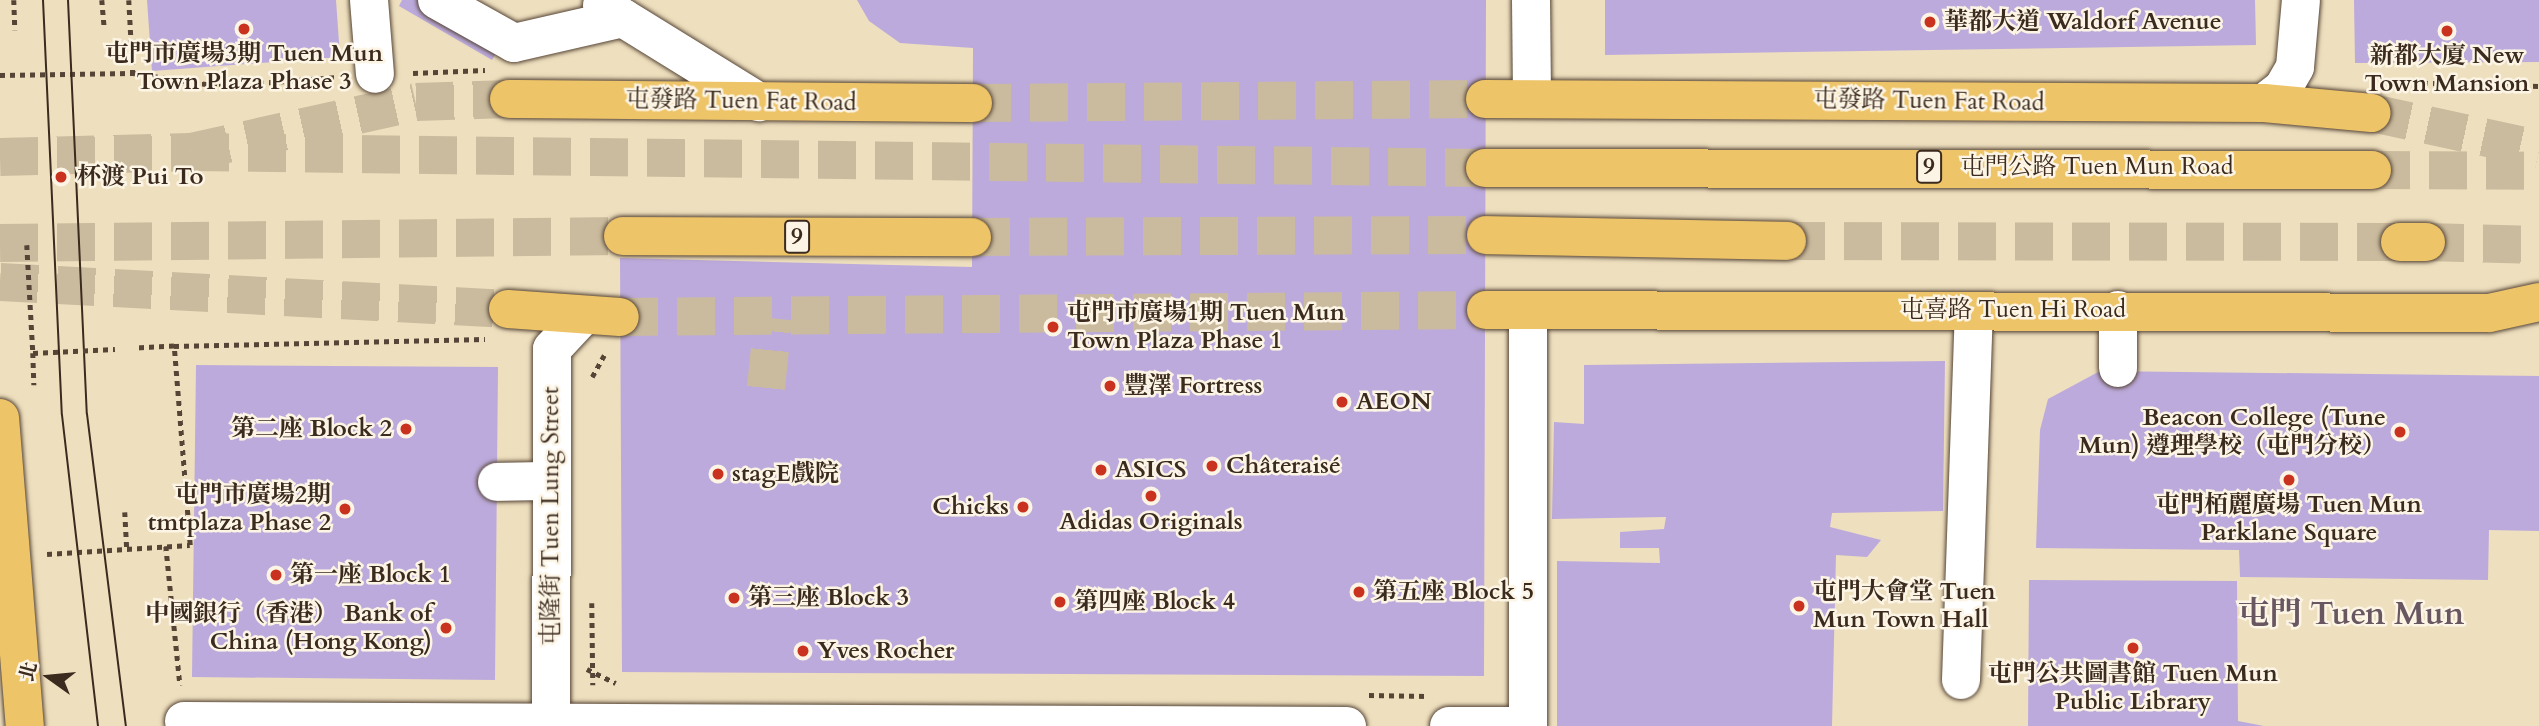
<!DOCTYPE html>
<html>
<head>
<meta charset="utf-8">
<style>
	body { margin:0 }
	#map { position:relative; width:2539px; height:726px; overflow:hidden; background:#eedfbe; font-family:Cardo,"Noto Serif TC",serif }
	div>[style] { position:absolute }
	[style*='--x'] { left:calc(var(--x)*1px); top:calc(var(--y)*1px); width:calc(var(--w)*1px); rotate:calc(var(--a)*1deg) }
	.building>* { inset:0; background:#bcaadc }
	.minor-tunnel>* { height:38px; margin-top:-19px; transform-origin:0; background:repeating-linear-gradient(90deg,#cabb9e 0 38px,transparent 0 57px) }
	.major-tunnel>* { height:38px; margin-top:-19px; transform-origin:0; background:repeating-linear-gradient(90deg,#cabb9e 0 38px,transparent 0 57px) }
	.highway-tunnel>* { height:38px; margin-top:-19px; transform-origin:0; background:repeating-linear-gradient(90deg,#cabb9e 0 38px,transparent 0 57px) }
	.path>* { height:4.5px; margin-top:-2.25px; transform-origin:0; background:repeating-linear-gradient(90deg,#564536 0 5px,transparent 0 10px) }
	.roads { filter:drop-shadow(0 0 2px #564536) drop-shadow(0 0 2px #564536) }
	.minor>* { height:38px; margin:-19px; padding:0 19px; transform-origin:19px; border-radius:19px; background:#fff }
	.major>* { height:38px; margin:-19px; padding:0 19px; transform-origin:19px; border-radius:19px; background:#eec469 }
	.highway>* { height:38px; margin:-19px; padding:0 19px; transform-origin:19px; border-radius:19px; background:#eec469 }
	.tram>* { height:2px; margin:-1px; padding:0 1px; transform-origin:1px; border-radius:1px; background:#3b2a1e }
	.path-bridge>* { height:4.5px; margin-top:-2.25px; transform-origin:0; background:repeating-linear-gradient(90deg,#564536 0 5px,transparent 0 10px) }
	.bridges { filter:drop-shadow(0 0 2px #564536) drop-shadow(0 0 2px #564536) }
	.major-bridge>* { height:38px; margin:-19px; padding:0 19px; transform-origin:19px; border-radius:19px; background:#eec469 }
	.dots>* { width:19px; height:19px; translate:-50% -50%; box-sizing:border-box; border:4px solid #fcf5e5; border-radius:50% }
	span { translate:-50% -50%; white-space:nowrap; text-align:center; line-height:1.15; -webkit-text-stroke:5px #fcf5e5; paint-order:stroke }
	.shield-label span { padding:2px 5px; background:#fcf5e5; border:2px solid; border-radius:5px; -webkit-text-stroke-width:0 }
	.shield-label { font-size:23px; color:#3b2a1e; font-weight:700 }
	.poi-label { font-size:24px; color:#3b2a1e; font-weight:700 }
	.left { translate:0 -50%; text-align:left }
	.right { translate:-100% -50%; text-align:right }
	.street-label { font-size:24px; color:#3b2a1e }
	.district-label { font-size:32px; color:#685760; font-weight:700 }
	.north { position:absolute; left:14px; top:642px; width:70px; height:70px; -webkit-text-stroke:5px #fcf5e5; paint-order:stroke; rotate:285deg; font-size:19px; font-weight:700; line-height:28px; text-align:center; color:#3b2a1e }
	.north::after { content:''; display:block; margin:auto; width:24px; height:32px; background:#3b2a1e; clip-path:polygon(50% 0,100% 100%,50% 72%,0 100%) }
</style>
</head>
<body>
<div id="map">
	<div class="building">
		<i style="clip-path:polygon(147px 0,336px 0,340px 57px,152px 71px)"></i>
		<i style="clip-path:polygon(402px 0,458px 0,510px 29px,492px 60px,399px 6px)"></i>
		<i style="clip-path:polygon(857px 0,1486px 0,1484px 676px,622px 672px,620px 258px,972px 267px,973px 48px,900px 43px,869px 21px)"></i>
		<i style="clip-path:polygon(1605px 0,2255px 0,2256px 45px,1605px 55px)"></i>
		<i style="clip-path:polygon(2354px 0,2539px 0,2539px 62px,2355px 63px)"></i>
		<i style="clip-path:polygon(1945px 361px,1943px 511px,1832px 513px,1830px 527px,1881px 540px,1867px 557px,1836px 555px,1832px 726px,1557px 726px,1557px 561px,1660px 563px,1659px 548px,1620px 548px,1620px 532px,1664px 529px,1666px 517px,1552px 519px,1554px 422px,1584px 424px,1584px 365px)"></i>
		<i style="clip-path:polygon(196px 365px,498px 367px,495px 680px,192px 677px)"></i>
		<i style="clip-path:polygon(2100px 371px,2539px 376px,2539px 531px,2489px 530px,2488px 580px,2240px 577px,2239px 550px,2036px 548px,2040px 430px,2048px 399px)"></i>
		<i style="clip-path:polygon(2029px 580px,2237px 581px,2238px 721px,2264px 726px,2028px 726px)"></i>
	</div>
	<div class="minor-tunnel">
		<i style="--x:766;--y:388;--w:70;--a:-84.3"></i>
	</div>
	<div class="major-tunnel">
		<i style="--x:973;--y:103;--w:512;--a:-0.45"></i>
		<i style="--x:2372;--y:113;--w:171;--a:12.2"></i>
		<i style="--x:191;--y:152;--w:230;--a:-12.5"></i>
		<i style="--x:416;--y:102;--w:93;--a:-1.8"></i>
		<i style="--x:0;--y:282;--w:509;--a:3.04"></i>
		<i style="--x:620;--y:317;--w:866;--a:-0.46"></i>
	</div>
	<div class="highway-tunnel">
		<i style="--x:0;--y:157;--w:191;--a:-1.5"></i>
		<i style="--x:191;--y:152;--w:1294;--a:0.71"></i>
		<i style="--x:2372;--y:170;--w:167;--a:0.3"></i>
		<i style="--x:972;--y:237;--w:514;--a:-0.22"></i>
		<i style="--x:1787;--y:241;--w:613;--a:0.09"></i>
		<i style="--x:2426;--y:242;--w:113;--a:1.5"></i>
		<i style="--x:0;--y:243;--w:623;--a:-0.64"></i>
	</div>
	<div class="path">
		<i style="--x:14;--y:0;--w:30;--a:88"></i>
		<i style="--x:102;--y:0;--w:25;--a:85"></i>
		<i style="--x:129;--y:0;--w:73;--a:86.9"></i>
		<i style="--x:133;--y:73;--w:87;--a:8.6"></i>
		<i style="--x:219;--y:86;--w:119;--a:-4.3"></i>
		<i style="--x:413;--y:73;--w:72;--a:-2.4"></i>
		<i style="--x:0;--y:75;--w:133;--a:-0.9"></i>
		<i style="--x:2393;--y:82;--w:146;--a:1.6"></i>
		<i style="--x:174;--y:346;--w:311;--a:-1.3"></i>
		<i style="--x:33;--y:353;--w:32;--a:88"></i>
		<i style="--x:592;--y:377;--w:25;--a:-61"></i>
		<i style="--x:125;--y:512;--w:36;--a:87"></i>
		<i style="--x:166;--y:546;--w:140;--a:84.2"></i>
		<i style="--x:47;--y:554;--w:143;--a:-3.6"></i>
		<i style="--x:190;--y:545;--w:200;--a:-94.6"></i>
		<i style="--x:174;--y:346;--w:38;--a:177"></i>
		<i style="--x:592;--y:603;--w:82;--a:89.3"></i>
		<i style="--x:587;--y:669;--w:32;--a:26"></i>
		<i style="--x:1369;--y:695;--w:58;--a:1"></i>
	</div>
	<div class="roads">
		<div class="minor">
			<i style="--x:369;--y:0;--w:74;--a:85.4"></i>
			<i style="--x:437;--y:0;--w:88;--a:29.2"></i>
			<i style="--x:514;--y:43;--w:112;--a:-12.9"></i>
			<i style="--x:1531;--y:0;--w:99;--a:89.4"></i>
			<i style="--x:602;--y:5;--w:185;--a:31.7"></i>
			<i style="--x:2264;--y:103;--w:24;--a:-38"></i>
			<i style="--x:2283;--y:88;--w:24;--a:-60"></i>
			<i style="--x:2295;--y:67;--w:67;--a:-84.9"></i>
			<i style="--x:2118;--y:310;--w:58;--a:90"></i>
			<i style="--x:497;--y:482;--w:54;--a:-1.1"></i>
			<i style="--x:1961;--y:680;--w:369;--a:-88"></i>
			<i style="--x:184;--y:721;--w:1163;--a:0.25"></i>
			<i style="--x:551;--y:726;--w:377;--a:-89.8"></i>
			<i style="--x:552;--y:349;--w:42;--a:-46.9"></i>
			<i style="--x:1449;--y:726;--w:79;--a:0"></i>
			<i style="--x:1528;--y:726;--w:416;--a:-90"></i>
		</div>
		<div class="major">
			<i style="--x:509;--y:99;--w:464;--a:0.5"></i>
			<i style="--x:1485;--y:99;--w:779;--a:0.29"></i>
			<i style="--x:2264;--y:103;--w:108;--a:5.3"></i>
			<i style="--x:508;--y:309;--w:112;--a:4.1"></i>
			<i style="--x:1486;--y:310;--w:1003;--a:0.17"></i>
			<i style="--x:2489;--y:313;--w:51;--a:-12.4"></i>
		</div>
		<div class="highway">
			<i style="--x:1485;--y:168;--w:887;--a:0.13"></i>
			<i style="--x:1486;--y:235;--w:301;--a:1.1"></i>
			<i style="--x:623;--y:236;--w:349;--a:0.2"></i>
			<i style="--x:2400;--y:242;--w:26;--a:0"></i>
		</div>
	</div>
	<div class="tram">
		<i style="--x:43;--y:0;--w:415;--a:87.4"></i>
		<i style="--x:62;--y:415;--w:313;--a:83.4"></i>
		<i style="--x:68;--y:0;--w:414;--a:87.4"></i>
		<i style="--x:87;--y:414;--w:314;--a:82.9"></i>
	</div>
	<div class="path-bridge">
		<i style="--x:27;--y:245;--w:108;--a:86.8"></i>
		<i style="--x:33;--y:353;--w:82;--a:-2.8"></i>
	</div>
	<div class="bridges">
		<div class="major-bridge">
			<i style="--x:0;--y:418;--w:309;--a:85.4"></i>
		</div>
	</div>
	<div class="dots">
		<i style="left:1930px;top:22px;background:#c8321e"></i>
		<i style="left:244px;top:29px;background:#c8321e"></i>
		<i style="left:2447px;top:31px;background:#c8321e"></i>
		<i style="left:61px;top:177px;background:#c8321e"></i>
		<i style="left:1053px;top:327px;background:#c8321e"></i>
		<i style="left:1110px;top:386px;background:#c8321e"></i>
		<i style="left:1342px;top:402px;background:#c8321e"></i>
		<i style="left:406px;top:429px;background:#c8321e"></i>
		<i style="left:2400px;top:432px;background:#c8321e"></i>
		<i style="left:1212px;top:466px;background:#c8321e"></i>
		<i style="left:1101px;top:470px;background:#c8321e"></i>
		<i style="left:718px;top:474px;background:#c8321e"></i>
		<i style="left:2289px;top:480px;background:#c8321e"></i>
		<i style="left:1151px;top:496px;background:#c8321e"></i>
		<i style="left:1023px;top:507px;background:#c8321e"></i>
		<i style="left:345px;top:509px;background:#c8321e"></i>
		<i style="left:276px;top:575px;background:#c8321e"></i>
		<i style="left:1359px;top:592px;background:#c8321e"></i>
		<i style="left:734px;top:598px;background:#c8321e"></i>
		<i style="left:1060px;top:602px;background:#c8321e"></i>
		<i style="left:1799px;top:606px;background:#c8321e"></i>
		<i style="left:446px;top:628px;background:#c8321e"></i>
		<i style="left:2133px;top:648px;background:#c8321e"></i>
		<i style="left:803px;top:651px;background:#c8321e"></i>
	</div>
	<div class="shield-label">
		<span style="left:1929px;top:167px">9</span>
		<span style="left:797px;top:237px">9</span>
	</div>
	<div class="poi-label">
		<span class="left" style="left:1944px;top:22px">華都大道 Waldorf Avenue</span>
		<span style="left:244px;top:68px">屯門市廣場3期 Tuen Mun<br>Town Plaza Phase 3</span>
		<span style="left:2447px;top:70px">新都大廈 New<br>Town Mansion</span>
		<span class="left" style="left:77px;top:177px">杯渡 Pui To</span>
		<span class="left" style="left:1067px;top:327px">屯門市廣場1期 Tuen Mun<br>Town Plaza Phase 1</span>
		<span class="left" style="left:1124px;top:386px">豐澤 Fortress</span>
		<span class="left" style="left:1356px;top:402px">AEON</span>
		<span class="right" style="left:2386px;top:432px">Beacon College (Tune<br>Mun) 遵理學校（屯門分校）</span>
		<span class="right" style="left:392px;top:429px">第二座 Block 2</span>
		<span class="left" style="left:1226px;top:466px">Châteraisé</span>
		<span class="left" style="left:1115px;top:470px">ASICS</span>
		<span class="left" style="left:732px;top:474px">stagE戲院</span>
		<span class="right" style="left:331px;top:509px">屯門市廣場2期<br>tmtplaza Phase 2</span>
		<span style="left:2289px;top:519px">屯門栢麗廣場 Tuen Mun<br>Parklane Square</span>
		<span class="right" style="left:1009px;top:507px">Chicks</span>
		<span style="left:1151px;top:522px">Adidas Originals</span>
		<span class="left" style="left:290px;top:575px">第一座 Block 1</span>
		<span class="left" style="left:1373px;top:592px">第五座 Block 5</span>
		<span class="left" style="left:1813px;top:606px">屯門大會堂 Tuen<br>Mun Town Hall</span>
		<span class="left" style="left:748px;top:598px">第三座 Block 3</span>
		<span class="left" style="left:1074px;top:602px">第四座 Block 4</span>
		<span class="right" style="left:432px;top:628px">中國銀行（香港） Bank of<br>China (Hong Kong)</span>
		<span class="left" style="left:817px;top:651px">Yves Rocher</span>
		<span style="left:2133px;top:688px">屯門公共圖書館 Tuen Mun<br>Public Library</span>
	</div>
	<div class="street-label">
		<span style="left:741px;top:101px;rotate:1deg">屯發路 Tuen Fat Road</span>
		<span style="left:1929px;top:101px;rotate:1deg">屯發路 Tuen Fat Road</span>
		<span style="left:2097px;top:167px">屯門公路 Tuen Mun Road</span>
		<span style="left:2013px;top:310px">屯喜路 Tuen Hi Road</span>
		<span style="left:551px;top:516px;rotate:-90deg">屯隆街 Tuen Lung Street</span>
	</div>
	<div class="district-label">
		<span style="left:2351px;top:614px">屯門 Tuen Mun</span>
	</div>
	<div class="north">北</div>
</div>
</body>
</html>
